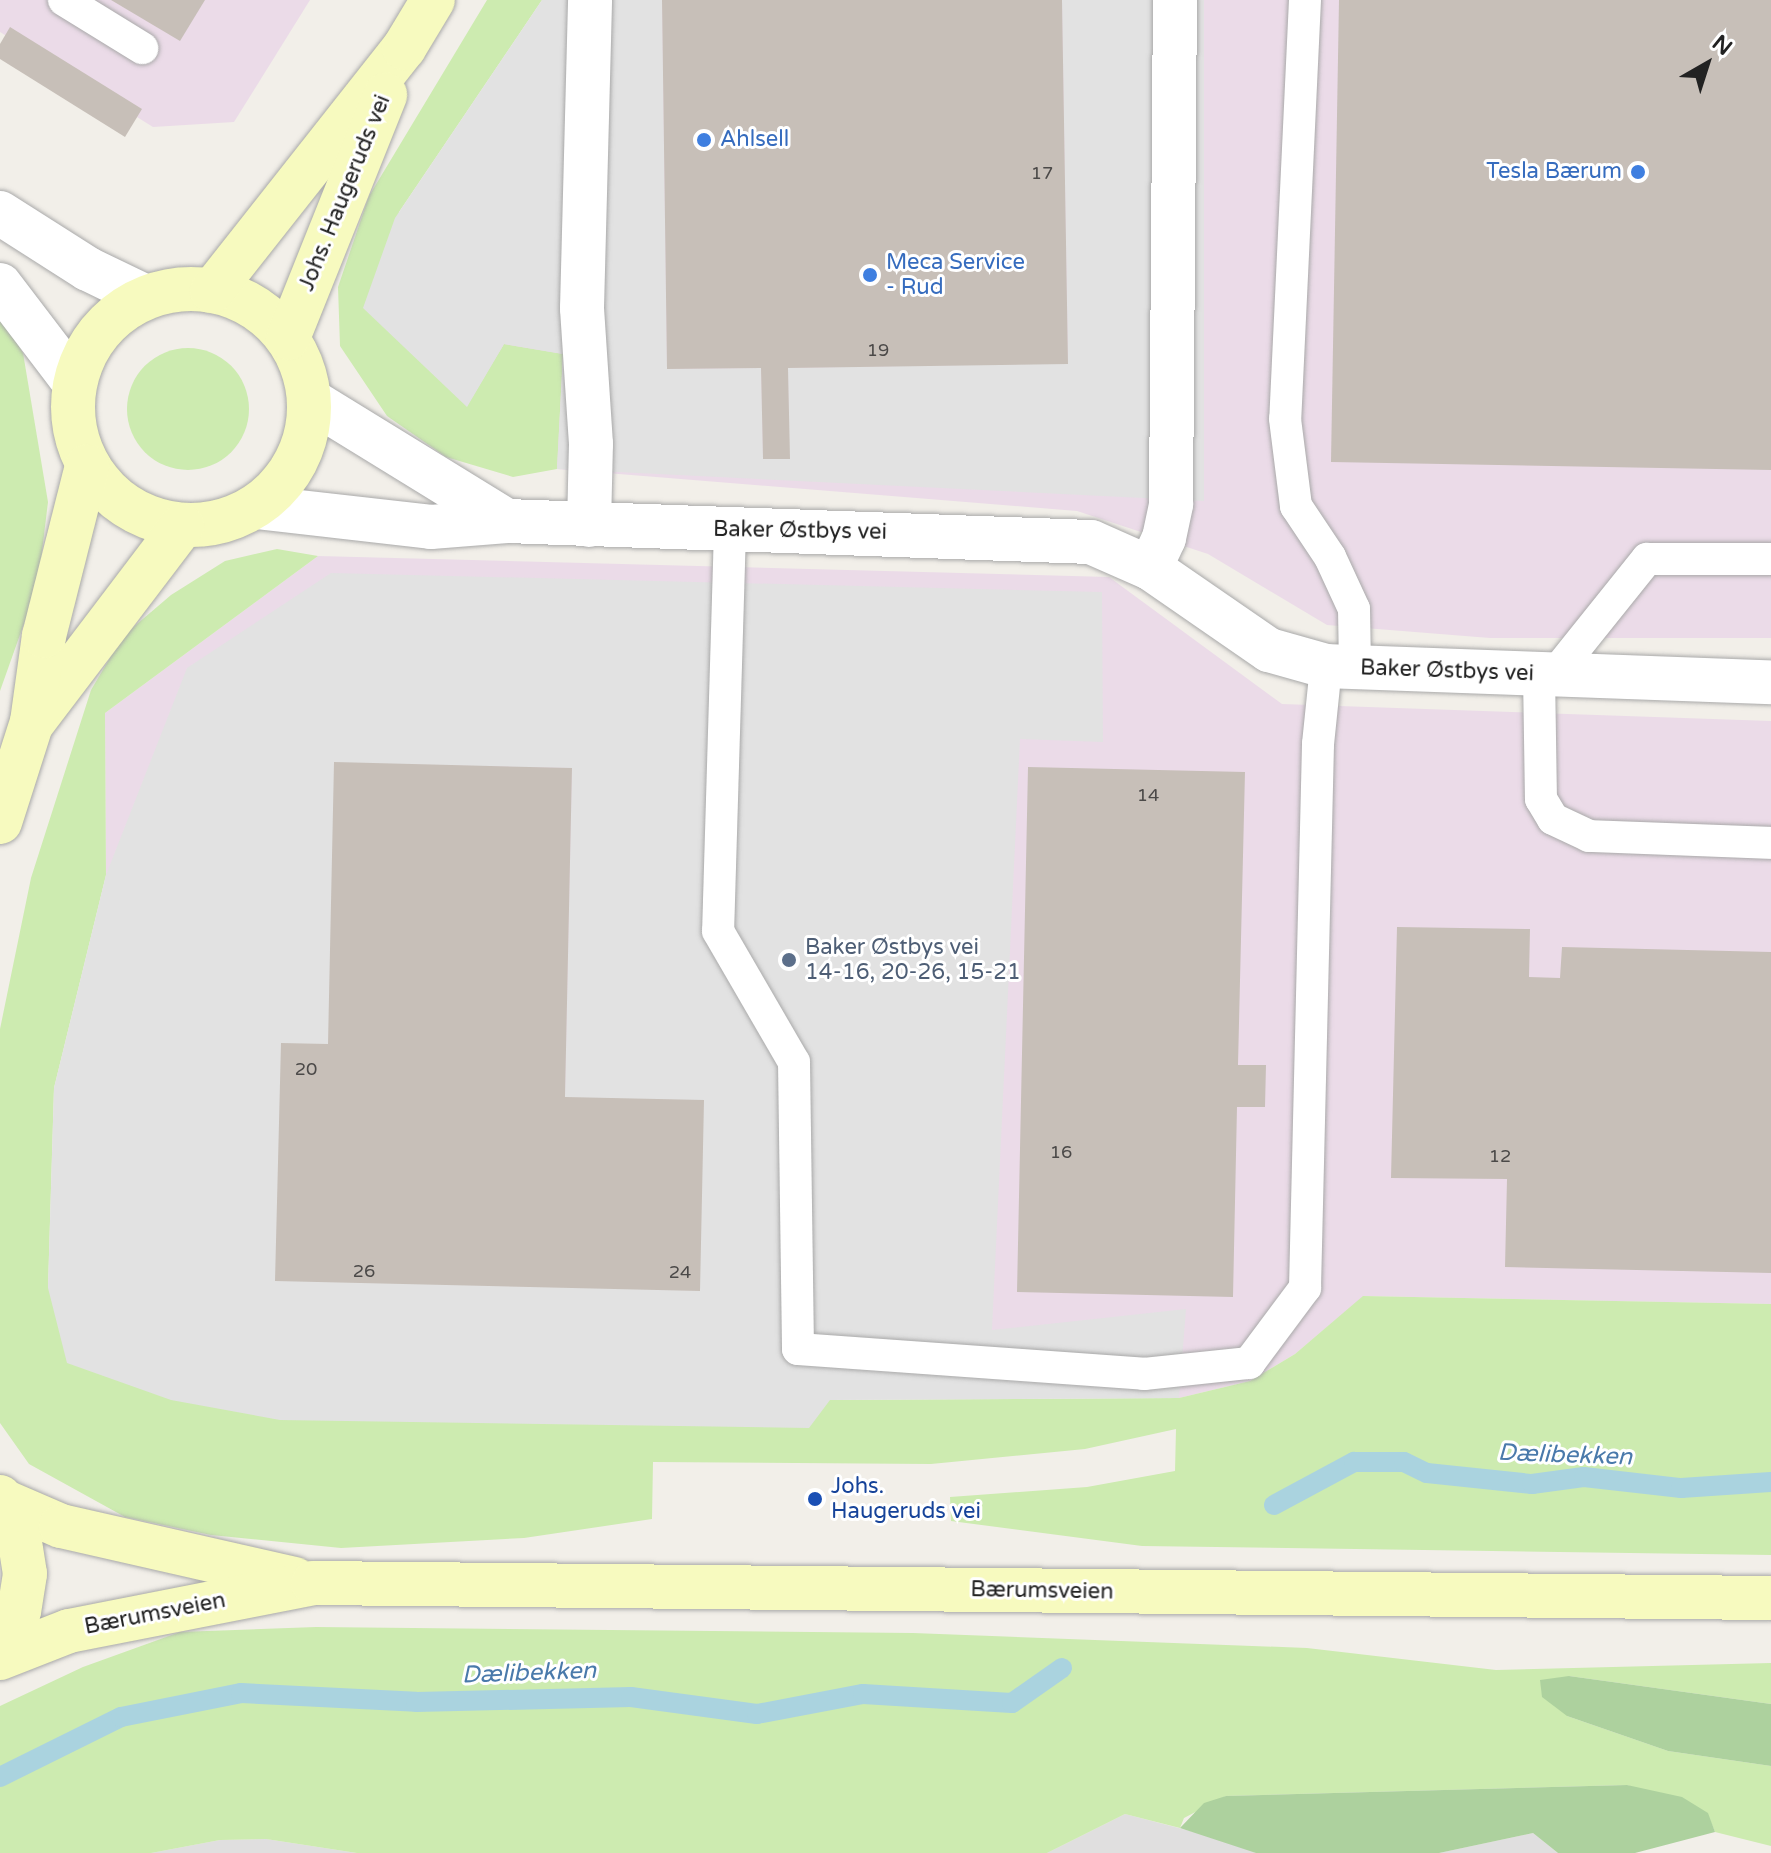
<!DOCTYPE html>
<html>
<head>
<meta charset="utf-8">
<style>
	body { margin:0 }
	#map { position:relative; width:1771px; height:1853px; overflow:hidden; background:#f2efe9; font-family:"Varela Round",sans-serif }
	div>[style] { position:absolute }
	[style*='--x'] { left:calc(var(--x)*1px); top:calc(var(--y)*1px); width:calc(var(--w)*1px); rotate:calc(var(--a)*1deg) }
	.residential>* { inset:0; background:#e0dfdf }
	.industrial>* { inset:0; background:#ebdbe8 }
	.grass>* { inset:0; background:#cdebb0 }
	.round { border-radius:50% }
	.forest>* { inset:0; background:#add19e }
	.parking>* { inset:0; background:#e2e2e2 }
	.stream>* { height:20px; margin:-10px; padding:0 10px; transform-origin:10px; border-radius:10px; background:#aad3df }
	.building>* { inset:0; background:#c7bfb8 }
	.roads { filter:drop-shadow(0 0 2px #a9a9a9) drop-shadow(0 0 2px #a9a9a9) }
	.service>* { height:32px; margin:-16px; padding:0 16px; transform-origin:16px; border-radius:16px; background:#fff }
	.minor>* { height:44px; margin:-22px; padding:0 22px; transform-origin:22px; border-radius:22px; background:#fff }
	.secondary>* { height:44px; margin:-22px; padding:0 22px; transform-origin:22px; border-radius:22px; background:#f7fabf }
	.secondary>.ring { margin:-22px; padding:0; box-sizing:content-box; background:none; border:44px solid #f7fabf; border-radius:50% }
	.dots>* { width:22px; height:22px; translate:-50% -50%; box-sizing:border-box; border:4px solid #fff; border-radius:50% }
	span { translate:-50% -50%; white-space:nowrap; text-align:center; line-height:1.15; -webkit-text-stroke:6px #fff; paint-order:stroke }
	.number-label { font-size:18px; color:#4b4948 }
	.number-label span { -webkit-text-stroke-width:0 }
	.shop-label { font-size:22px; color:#366cbe }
	.left { translate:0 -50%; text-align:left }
	.right { translate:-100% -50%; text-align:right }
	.street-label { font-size:22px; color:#222 }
	.service-label { font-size:22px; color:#4e5e75 }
	.transit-label { font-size:22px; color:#164399 }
	.water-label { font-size:24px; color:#4a7aab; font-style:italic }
	.north { position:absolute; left:1667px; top:24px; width:80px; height:80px; -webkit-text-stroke:6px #fff; paint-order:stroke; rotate:39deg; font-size:22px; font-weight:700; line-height:32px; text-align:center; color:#222 }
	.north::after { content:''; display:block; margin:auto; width:28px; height:36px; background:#222; clip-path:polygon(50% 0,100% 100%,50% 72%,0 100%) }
</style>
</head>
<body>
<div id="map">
	<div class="residential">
		<i style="clip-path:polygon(1125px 1814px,1240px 1844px,1256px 1853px,1047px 1853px)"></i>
		<i style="clip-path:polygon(1533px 1833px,1558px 1853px,1439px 1853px)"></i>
		<i style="clip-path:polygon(266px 1839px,357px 1853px,151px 1853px,220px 1840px)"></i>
	</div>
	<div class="industrial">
		<i style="clip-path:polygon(0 0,310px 0,234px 122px,153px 127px,0 32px)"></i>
		<i style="clip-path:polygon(542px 0,1771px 0,1771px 638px,1490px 638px,1327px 625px,1208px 554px,1077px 511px,557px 469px,467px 407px)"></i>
		<i style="clip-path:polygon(318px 556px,1109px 577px,1282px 704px,1771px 721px,1771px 1304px,1364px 1296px,1295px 1354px,1250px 1381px,1179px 1398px,48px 1288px,106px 875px,105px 713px)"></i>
	</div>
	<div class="grass">
		<i style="clip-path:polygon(487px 0,542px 0,399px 212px,467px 406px,504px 344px,563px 354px,557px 469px,513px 477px,446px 457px,387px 416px,340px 346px,338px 287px,369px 196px)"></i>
		<i style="clip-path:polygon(0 315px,23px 353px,48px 502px,38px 584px,0 691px)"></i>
		<i class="round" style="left:127px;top:348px;width:122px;height:122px"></i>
		<i style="clip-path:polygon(277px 549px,318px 556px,105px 713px,106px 875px,54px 1088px,48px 1288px,830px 1400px,1179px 1398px,1250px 1381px,1295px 1354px,1363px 1296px,1771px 1304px,1771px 1555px,1142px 1546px,951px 1521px,950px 1497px,1087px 1487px,1175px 1471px,1176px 1429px,1085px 1449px,931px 1464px,653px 1462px,652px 1519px,524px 1538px,341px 1548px,211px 1535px,125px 1517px,29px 1464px,0 1423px,0 1029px,31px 878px,91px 690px,123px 636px,171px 595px,225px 561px)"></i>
		<i style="clip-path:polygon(316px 1627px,913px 1633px,1307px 1648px,1496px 1670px,1771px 1663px,1771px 1704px,1569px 1676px,1567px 1716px,1668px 1751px,1771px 1766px,1771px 1846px,1715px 1832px,1707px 1813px,1627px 1785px,1226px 1796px,1184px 1818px,1180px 1828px,1125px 1814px,1047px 1853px,357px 1853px,266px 1839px,220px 1840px,151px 1853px,0 1853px,0 1706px,83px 1667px,180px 1632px)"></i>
	</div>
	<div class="forest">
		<i style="clip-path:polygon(1569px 1676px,1771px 1704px,1771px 1766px,1668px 1751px,1567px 1716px,1542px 1697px,1540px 1680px)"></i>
		<i style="clip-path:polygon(1627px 1785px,1682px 1797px,1708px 1813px,1715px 1832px,1635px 1853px,1558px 1853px,1533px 1833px,1439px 1853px,1256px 1853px,1180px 1828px,1204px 1803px,1226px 1796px)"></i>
	</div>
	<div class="parking">
		<i style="clip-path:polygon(542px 0,662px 0,667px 369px,761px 368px,763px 459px,789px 459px,788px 368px,1068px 363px,1062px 0,1204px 0,1204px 501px,557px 469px,563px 354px,504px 344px,467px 407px,363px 308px,395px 218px)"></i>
		<i style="clip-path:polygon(evenodd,331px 573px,1102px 592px,1103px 742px,1020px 739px,992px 1330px,1186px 1309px,1179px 1398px,830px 1400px,809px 1428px,280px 1420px,171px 1400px,67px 1363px,48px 1288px,54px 1088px,106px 875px,187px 668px,331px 573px,335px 763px,572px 768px,565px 1097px,335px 763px)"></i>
	</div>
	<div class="stream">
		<i style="--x:1274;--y:1505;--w:91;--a:-28.3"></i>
		<i style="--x:1354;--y:1462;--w:50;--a:0"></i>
		<i style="--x:1404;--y:1462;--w:25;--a:26"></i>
		<i style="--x:1427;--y:1473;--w:106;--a:6"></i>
		<i style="--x:1532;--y:1484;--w:52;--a:-7.7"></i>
		<i style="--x:1584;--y:1477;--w:98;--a:6.5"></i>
		<i style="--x:1681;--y:1488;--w:90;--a:-3.8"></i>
		<i style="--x:0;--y:1777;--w:135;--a:-26.4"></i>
		<i style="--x:121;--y:1717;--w:122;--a:-11.3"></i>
		<i style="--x:241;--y:1693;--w:175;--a:2.9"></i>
		<i style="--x:416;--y:1702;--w:215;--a:-1.3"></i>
		<i style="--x:631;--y:1697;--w:127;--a:7.7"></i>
		<i style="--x:757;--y:1714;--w:108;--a:-10.7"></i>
		<i style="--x:863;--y:1694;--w:149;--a:3.5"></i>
		<i style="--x:1012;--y:1703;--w:61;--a:-35"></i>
	</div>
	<div class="building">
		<i style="clip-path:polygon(111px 0,205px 0,180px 41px)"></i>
		<i style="clip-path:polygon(662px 0,1062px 0,1068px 364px,788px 368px,790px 459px,763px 459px,761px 368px,667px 369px)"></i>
		<i style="clip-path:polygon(1339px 0,1771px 0,1771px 470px,1331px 462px)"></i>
		<i style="clip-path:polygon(10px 27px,142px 109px,125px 137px,0 59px,0 44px)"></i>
		<i style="clip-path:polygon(334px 762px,572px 768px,565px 1097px,704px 1100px,700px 1291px,275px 1281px,281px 1043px,328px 1044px)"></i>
		<i style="clip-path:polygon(1028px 767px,1245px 772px,1238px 1065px,1266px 1065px,1265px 1107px,1237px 1107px,1233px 1297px,1017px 1292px)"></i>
		<i style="clip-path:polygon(1397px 927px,1530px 929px,1529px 977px,1560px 978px,1562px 947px,1771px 952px,1771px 1273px,1505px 1267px,1507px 1179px,1391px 1178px)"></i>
	</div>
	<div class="roads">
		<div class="service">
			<i style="--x:64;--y:0;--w:92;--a:31.6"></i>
			<i style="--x:1305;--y:0;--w:419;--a:92.7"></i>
			<i style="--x:1285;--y:419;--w:88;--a:82.8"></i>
			<i style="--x:1296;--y:506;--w:61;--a:56.3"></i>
			<i style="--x:1330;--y:557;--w:57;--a:65.2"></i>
			<i style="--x:1354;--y:609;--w:59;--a:89"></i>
			<i style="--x:730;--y:530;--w:401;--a:91.7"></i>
			<i style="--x:718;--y:931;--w:151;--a:59.9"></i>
			<i style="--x:794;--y:1062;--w:287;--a:89.2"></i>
			<i style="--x:798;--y:1349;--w:347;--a:4.1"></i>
			<i style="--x:1144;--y:1374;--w:106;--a:-6"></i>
			<i style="--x:1249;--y:1363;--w:94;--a:-53.3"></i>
			<i style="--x:1305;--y:1288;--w:544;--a:-88.63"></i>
			<i style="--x:1318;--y:744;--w:78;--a:-84.1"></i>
			<i style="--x:1539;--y:674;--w:125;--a:89.1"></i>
			<i style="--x:1541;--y:799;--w:23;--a:59"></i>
			<i style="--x:1553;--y:819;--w:40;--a:25"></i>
			<i style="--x:1589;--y:836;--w:182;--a:2.2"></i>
			<i style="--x:1554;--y:675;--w:149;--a:-51.3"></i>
			<i style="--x:1647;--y:559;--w:124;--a:0"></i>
		</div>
		<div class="minor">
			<i style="--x:0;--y:213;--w:104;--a:32.5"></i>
			<i style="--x:88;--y:269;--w:64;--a:25.8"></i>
			<i style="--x:0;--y:285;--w:122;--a:52.7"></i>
			<i style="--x:310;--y:400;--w:231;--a:31.6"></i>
			<i style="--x:256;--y:507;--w:176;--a:6.5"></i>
			<i style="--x:431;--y:527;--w:76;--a:-4.5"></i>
			<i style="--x:507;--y:521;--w:584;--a:2.06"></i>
			<i style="--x:1091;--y:542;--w:64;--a:23.8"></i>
			<i style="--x:1150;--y:568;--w:145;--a:34.6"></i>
			<i style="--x:1269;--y:650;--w:59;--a:15.7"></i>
			<i style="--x:1326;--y:666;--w:445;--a:2.1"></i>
			<i style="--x:589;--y:525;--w:81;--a:-88.6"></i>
			<i style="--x:591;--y:444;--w:136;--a:-93.8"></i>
			<i style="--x:582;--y:308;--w:308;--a:-88.5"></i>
			<i style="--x:1150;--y:568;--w:33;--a:-65"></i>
			<i style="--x:1164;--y:538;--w:35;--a:-78"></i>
			<i style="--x:1171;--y:504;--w:504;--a:-89.55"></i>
		</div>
		<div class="secondary">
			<i class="ring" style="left:73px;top:289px;width:192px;height:192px"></i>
			<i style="--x:212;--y:291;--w:310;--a:-51.7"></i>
			<i style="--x:404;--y:48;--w:56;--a:-58.9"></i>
			<i style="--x:288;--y:338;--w:262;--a:-68.2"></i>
			<i style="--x:34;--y:721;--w:245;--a:-52.8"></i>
			<i style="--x:0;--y:822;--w:105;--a:-72.3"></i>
			<i style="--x:32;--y:722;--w:87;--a:-82.1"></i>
			<i style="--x:44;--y:636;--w:175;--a:-75.8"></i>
			<i style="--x:0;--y:1497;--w:43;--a:64"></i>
			<i style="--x:19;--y:1536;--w:38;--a:81"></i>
			<i style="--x:25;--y:1574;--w:37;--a:99"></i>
			<i style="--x:19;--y:1611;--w:44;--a:115.4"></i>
			<i style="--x:3;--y:1501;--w:63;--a:23.3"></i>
			<i style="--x:61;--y:1526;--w:240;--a:12.8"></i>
			<i style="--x:0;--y:1658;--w:74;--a:-21.4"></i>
			<i style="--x:69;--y:1631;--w:249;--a:-11.1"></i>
			<i style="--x:313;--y:1583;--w:1458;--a:0.59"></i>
		</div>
	</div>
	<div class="dots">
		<i style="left:704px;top:140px;background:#3f7fe0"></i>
		<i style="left:1638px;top:172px;background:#3f7fe0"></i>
		<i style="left:870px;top:275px;background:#3f7fe0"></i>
		<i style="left:789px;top:960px;background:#5c6f8a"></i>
		<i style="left:815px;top:1499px;background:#1a4fb4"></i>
	</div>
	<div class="number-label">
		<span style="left:1042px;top:173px">17</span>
		<span style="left:878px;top:350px">19</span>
		<span style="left:1148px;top:795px">14</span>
		<span style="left:306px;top:1069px">20</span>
		<span style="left:1061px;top:1152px">16</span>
		<span style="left:1500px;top:1156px">12</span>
		<span style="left:364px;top:1271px">26</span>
		<span style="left:680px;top:1272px">24</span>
	</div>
	<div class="shop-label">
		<span class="left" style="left:720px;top:140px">Ahlsell</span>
		<span class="right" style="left:1622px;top:172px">Tesla Bærum</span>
		<span class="left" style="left:886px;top:275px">Meca Service<br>- Rud</span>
	</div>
	<div class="street-label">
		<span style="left:345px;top:193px;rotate:-68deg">Johs. Haugeruds vei</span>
		<span style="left:800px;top:531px;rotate:1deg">Baker Østbys vei</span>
		<span style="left:1447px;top:671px;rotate:2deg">Baker Østbys vei</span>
		<span style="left:1042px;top:1591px;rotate:1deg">Bærumsveien</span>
		<span style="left:155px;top:1614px;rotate:-11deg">Bærumsveien</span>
	</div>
	<div class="service-label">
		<span class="left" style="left:805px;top:960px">Baker Østbys vei<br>14-16, 20-26, 15-21</span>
	</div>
	<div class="transit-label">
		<span class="left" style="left:831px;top:1499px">Johs.<br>Haugeruds vei</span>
	</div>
	<div class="water-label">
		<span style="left:1565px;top:1455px;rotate:2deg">Dælibekken</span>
		<span style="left:529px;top:1673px;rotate:-2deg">Dælibekken</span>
	</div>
	<div class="north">N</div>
</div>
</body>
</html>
